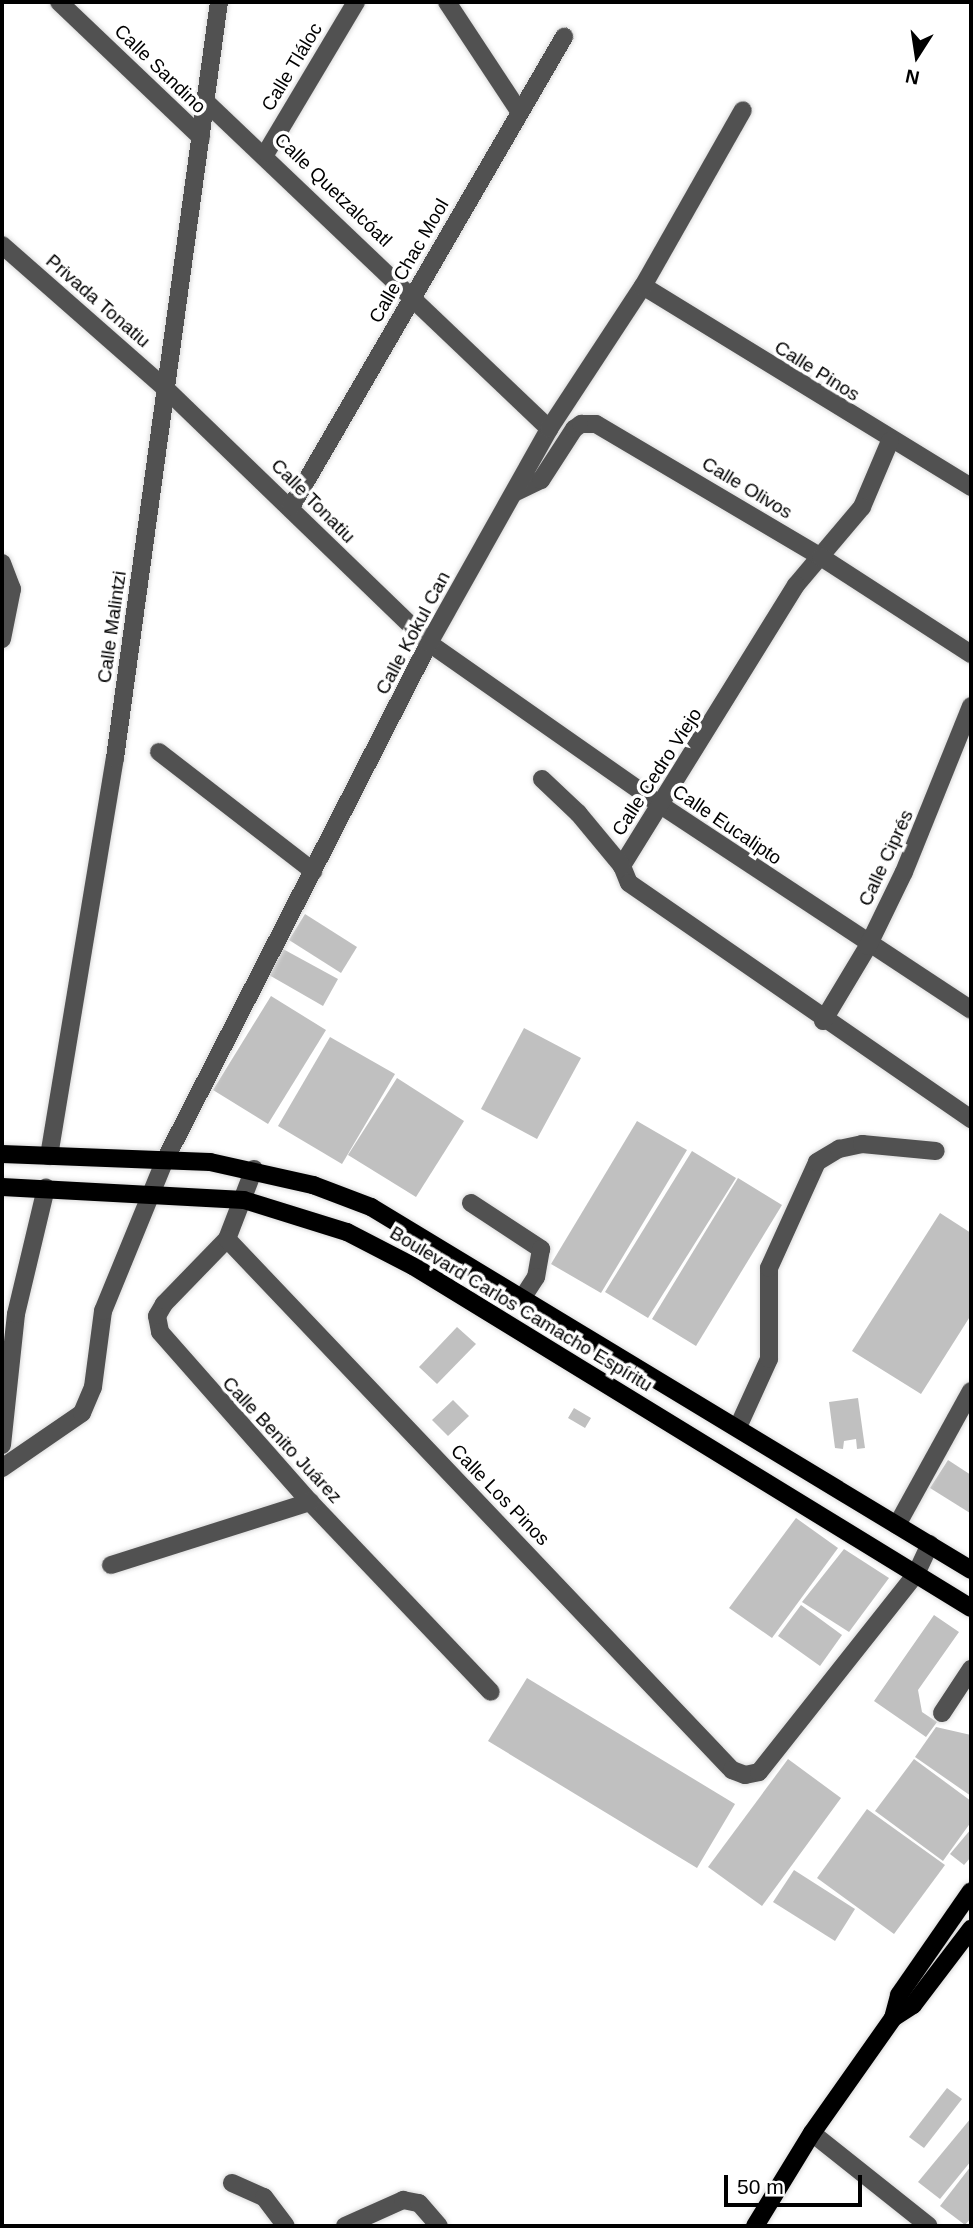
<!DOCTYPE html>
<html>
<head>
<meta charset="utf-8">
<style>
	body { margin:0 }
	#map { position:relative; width:973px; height:2228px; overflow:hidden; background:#fff; font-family:Arial,sans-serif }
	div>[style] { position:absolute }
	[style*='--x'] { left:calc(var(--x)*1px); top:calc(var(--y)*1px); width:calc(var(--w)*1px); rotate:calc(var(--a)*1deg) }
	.building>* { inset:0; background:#c0c0c0 }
	.roads { filter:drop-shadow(0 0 2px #dbdbdb) drop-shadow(0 0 2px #dbdbdb) }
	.minor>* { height:18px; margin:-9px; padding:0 9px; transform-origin:9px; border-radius:9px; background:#515151 }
	.major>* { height:18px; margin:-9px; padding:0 9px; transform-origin:9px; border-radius:9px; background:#000 }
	span { translate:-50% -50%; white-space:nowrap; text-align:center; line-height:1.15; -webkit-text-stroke:7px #fff; paint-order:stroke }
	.street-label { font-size:19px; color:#000 }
	.frame { position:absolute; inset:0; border:4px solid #000; pointer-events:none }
	.north { position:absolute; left:882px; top:21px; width:70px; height:70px; -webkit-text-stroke:5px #fff; paint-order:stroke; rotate:192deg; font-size:19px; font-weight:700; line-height:28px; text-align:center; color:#000 }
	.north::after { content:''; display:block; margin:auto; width:24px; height:32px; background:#000; clip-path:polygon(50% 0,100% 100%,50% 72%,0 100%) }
	.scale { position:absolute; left:724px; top:2175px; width:138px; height:32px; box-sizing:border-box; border:4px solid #000; border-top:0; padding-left:9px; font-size:21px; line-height:24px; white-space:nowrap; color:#000; -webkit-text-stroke:5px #fff; paint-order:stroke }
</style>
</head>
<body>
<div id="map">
	<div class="building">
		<i style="clip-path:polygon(305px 914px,357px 947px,341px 973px,289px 940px)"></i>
		<i style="clip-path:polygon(283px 949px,338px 979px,323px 1006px,269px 975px)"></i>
		<i style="clip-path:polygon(271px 996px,326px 1030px,268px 1124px,213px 1090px)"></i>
		<i style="clip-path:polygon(524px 1028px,581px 1058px,537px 1139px,481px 1109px)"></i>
		<i style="clip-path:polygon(330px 1037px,395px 1074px,342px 1164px,278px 1126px)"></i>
		<i style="clip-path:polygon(397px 1078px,464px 1121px,416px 1197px,348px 1155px)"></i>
		<i style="clip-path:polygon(637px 1121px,687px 1150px,601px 1293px,551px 1264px)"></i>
		<i style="clip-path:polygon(692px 1151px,736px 1178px,648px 1318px,605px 1292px)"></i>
		<i style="clip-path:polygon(738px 1178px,782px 1205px,696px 1346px,652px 1319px)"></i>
		<i style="clip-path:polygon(940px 1213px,971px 1233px,971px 1315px,921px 1394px,852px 1351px)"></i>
		<i style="clip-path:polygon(457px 1327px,476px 1344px,437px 1384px,419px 1367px)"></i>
		<i style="clip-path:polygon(858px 1398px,865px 1448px,857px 1449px,856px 1439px,844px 1441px,843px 1449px,835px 1448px,829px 1402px)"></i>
		<i style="clip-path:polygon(453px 1400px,469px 1416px,448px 1436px,432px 1420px)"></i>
		<i style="clip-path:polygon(574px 1408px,591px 1418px,585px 1428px,568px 1418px)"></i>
		<i style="clip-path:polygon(948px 1460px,971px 1475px,970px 1513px,930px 1488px)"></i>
		<i style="clip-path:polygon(796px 1518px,838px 1548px,772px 1638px,729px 1608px)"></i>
		<i style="clip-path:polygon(844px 1549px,889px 1578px,849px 1632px,802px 1602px)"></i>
		<i style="clip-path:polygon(801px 1605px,842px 1635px,820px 1666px,778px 1636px)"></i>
		<i style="clip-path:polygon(934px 1615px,959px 1632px,918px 1690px,922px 1712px,937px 1722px,926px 1737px,874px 1701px)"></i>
		<i style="clip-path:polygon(527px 1678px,735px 1804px,697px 1868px,488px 1741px)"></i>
		<i style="clip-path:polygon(936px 1727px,971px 1735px,971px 1796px,915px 1757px)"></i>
		<i style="clip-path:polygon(788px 1759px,841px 1798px,762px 1906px,708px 1867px)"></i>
		<i style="clip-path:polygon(914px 1759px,971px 1801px,971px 1822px,943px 1861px,875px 1811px)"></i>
		<i style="clip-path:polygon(867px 1809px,945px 1865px,894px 1934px,817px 1878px)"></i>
		<i style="clip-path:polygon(971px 1829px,971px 1857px,964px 1865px,950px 1854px)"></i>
		<i style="clip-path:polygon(794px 1870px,855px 1909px,835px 1941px,773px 1902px)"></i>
		<i style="clip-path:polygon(947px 2088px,962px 2099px,924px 2148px,909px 2137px)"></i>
		<i style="clip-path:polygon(971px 2118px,971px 2161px,940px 2199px,918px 2182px)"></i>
		<i style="clip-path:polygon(971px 2166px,971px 2218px,965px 2225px,940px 2206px)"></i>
	</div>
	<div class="roads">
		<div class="minor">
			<i style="--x:59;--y:2;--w:196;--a:43.6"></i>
			<i style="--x:447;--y:2;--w:131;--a:56.6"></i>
			<i style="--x:206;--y:102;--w:474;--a:43.6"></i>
			<i style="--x:266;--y:153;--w:176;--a:-59.2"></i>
			<i style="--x:2;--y:245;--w:218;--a:41.3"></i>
			<i style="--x:166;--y:389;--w:366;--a:44"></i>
			<i style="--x:429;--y:643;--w:284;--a:35"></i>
			<i style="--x:662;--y:806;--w:370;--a:33.4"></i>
			<i style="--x:643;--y:286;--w:385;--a:31.5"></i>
			<i style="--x:890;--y:441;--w:72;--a:113"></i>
			<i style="--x:862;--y:507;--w:102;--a:130.2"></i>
			<i style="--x:796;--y:585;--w:331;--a:121.8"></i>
			<i style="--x:622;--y:866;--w:18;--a:68"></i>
			<i style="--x:629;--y:883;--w:416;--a:34.6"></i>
			<i style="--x:514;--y:493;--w:30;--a:-26"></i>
			<i style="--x:541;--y:480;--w:61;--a:-57.1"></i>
			<i style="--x:574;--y:429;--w:9;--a:-36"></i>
			<i style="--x:581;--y:424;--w:15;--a:0"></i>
			<i style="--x:596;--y:424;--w:261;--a:30.6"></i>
			<i style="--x:821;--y:557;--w:179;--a:32.9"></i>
			<i style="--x:291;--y:507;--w:544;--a:-59.85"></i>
			<i style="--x:2;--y:563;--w:28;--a:69"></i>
			<i style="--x:12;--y:589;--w:51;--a:101.3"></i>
			<i style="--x:159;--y:752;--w:195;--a:37.7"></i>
			<i style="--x:542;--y:779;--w:50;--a:43.4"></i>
			<i style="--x:578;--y:813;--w:69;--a:50.3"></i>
			<i style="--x:823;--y:1021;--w:87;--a:-59"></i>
			<i style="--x:868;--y:946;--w:82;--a:-64.1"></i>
			<i style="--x:904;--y:872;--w:179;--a:-68"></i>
			<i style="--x:49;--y:1156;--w:403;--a:-80.6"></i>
			<i style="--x:115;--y:758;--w:763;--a:-82.17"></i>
			<i style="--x:254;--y:1169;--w:75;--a:111.1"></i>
			<i style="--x:227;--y:1239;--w:91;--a:134.1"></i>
			<i style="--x:164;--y:1304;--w:14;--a:120"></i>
			<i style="--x:157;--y:1316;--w:16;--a:79"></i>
			<i style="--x:160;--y:1332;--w:227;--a:48.6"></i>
			<i style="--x:310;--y:1502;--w:262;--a:46.4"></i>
			<i style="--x:471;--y:1203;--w:84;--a:33.3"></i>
			<i style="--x:541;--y:1249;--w:28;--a:100"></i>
			<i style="--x:536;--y:1277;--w:24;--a:123"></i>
			<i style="--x:227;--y:1239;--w:733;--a:46.44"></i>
			<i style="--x:732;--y:1770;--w:14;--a:21"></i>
			<i style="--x:745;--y:1775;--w:14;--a:-12"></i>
			<i style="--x:759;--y:1772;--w:253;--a:-51.6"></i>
			<i style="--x:916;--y:1574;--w:33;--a:-65"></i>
			<i style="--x:738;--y:1427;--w:75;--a:-65.5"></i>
			<i style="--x:769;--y:1359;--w:91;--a:-90"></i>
			<i style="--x:769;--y:1268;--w:116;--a:-65.6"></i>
			<i style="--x:817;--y:1162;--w:26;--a:-31"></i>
			<i style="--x:839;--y:1149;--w:24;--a:-12"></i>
			<i style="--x:862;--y:1144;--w:74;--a:5.4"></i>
			<i style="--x:2;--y:1445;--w:132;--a:-83.9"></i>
			<i style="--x:16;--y:1314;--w:130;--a:-76.6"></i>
			<i style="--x:2;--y:1468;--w:97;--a:-34.5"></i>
			<i style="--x:82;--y:1413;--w:28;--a:-67"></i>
			<i style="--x:93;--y:1387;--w:77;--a:-82.5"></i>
			<i style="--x:103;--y:1311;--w:163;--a:-67.7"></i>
			<i style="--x:165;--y:1160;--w:581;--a:-62.95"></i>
			<i style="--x:429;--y:643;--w:245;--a:-60.7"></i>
			<i style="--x:549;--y:429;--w:171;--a:-56.7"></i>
			<i style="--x:643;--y:286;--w:202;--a:-60.4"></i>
			<i style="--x:897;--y:1525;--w:153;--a:-61.1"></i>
			<i style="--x:111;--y:1565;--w:209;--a:-17.6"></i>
			<i style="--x:942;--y:1713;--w:53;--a:-56.6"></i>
			<i style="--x:812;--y:2133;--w:149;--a:38.5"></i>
			<i style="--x:232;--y:2183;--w:35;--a:24"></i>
			<i style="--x:264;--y:2197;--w:36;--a:53"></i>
			<i style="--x:345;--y:2226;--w:64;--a:-24.1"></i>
			<i style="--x:403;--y:2200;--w:16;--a:11"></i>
			<i style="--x:419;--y:2203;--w:30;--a:49"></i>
		</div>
		<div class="major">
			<i style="--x:2;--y:1154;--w:208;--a:2.2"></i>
			<i style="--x:210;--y:1162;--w:106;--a:12.6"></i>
			<i style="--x:313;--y:1185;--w:62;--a:20.8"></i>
			<i style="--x:371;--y:1207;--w:701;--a:31.17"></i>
			<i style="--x:2;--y:1187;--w:242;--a:3.1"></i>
			<i style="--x:244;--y:1200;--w:108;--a:17.3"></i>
			<i style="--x:347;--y:1232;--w:74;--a:27.3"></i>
			<i style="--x:413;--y:1266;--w:654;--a:31.5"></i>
			<i style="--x:893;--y:2018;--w:24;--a:-33"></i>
			<i style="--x:913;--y:2005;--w:96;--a:-52.7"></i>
			<i style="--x:755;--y:2226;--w:109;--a:-58.5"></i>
			<i style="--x:812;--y:2133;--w:141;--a:-54.8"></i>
			<i style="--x:893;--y:2018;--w:24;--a:-75"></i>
			<i style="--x:899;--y:1995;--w:126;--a:-55.3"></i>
		</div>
	</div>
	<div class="street-label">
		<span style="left:292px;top:67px;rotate:-59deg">Calle Tláloc</span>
		<span style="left:160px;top:69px;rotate:44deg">Calle Sandino</span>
		<span style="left:333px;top:190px;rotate:44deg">Calle Quetzalcóatl</span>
		<span style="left:409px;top:261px;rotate:-60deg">Calle Chac Mool</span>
		<span style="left:98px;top:301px;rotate:41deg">Privada Tonatiu</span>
		<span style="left:817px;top:371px;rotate:32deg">Calle Pinos</span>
		<span style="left:747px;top:488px;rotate:31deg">Calle Olivos</span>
		<span style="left:313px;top:501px;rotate:45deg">Calle Tonatiu</span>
		<span style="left:112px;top:627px;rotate:-82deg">Calle Malintzi</span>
		<span style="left:413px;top:633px;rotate:-62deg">Calle Kokul Can</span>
		<span style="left:657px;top:772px;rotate:-57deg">Calle Cedro Viejo</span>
		<span style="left:727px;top:825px;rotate:34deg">Calle Eucalipto</span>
		<span style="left:886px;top:858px;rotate:-65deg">Calle Ciprés</span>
		<span style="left:521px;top:1309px;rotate:31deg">Boulevard Carlos Camacho Espíritu</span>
		<span style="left:282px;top:1440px;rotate:47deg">Calle Benito Juárez</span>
		<span style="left:500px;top:1495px;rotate:46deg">Calle Los Pinos</span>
	</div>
	<div class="frame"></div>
	<div class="north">N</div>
	<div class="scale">50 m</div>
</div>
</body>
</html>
